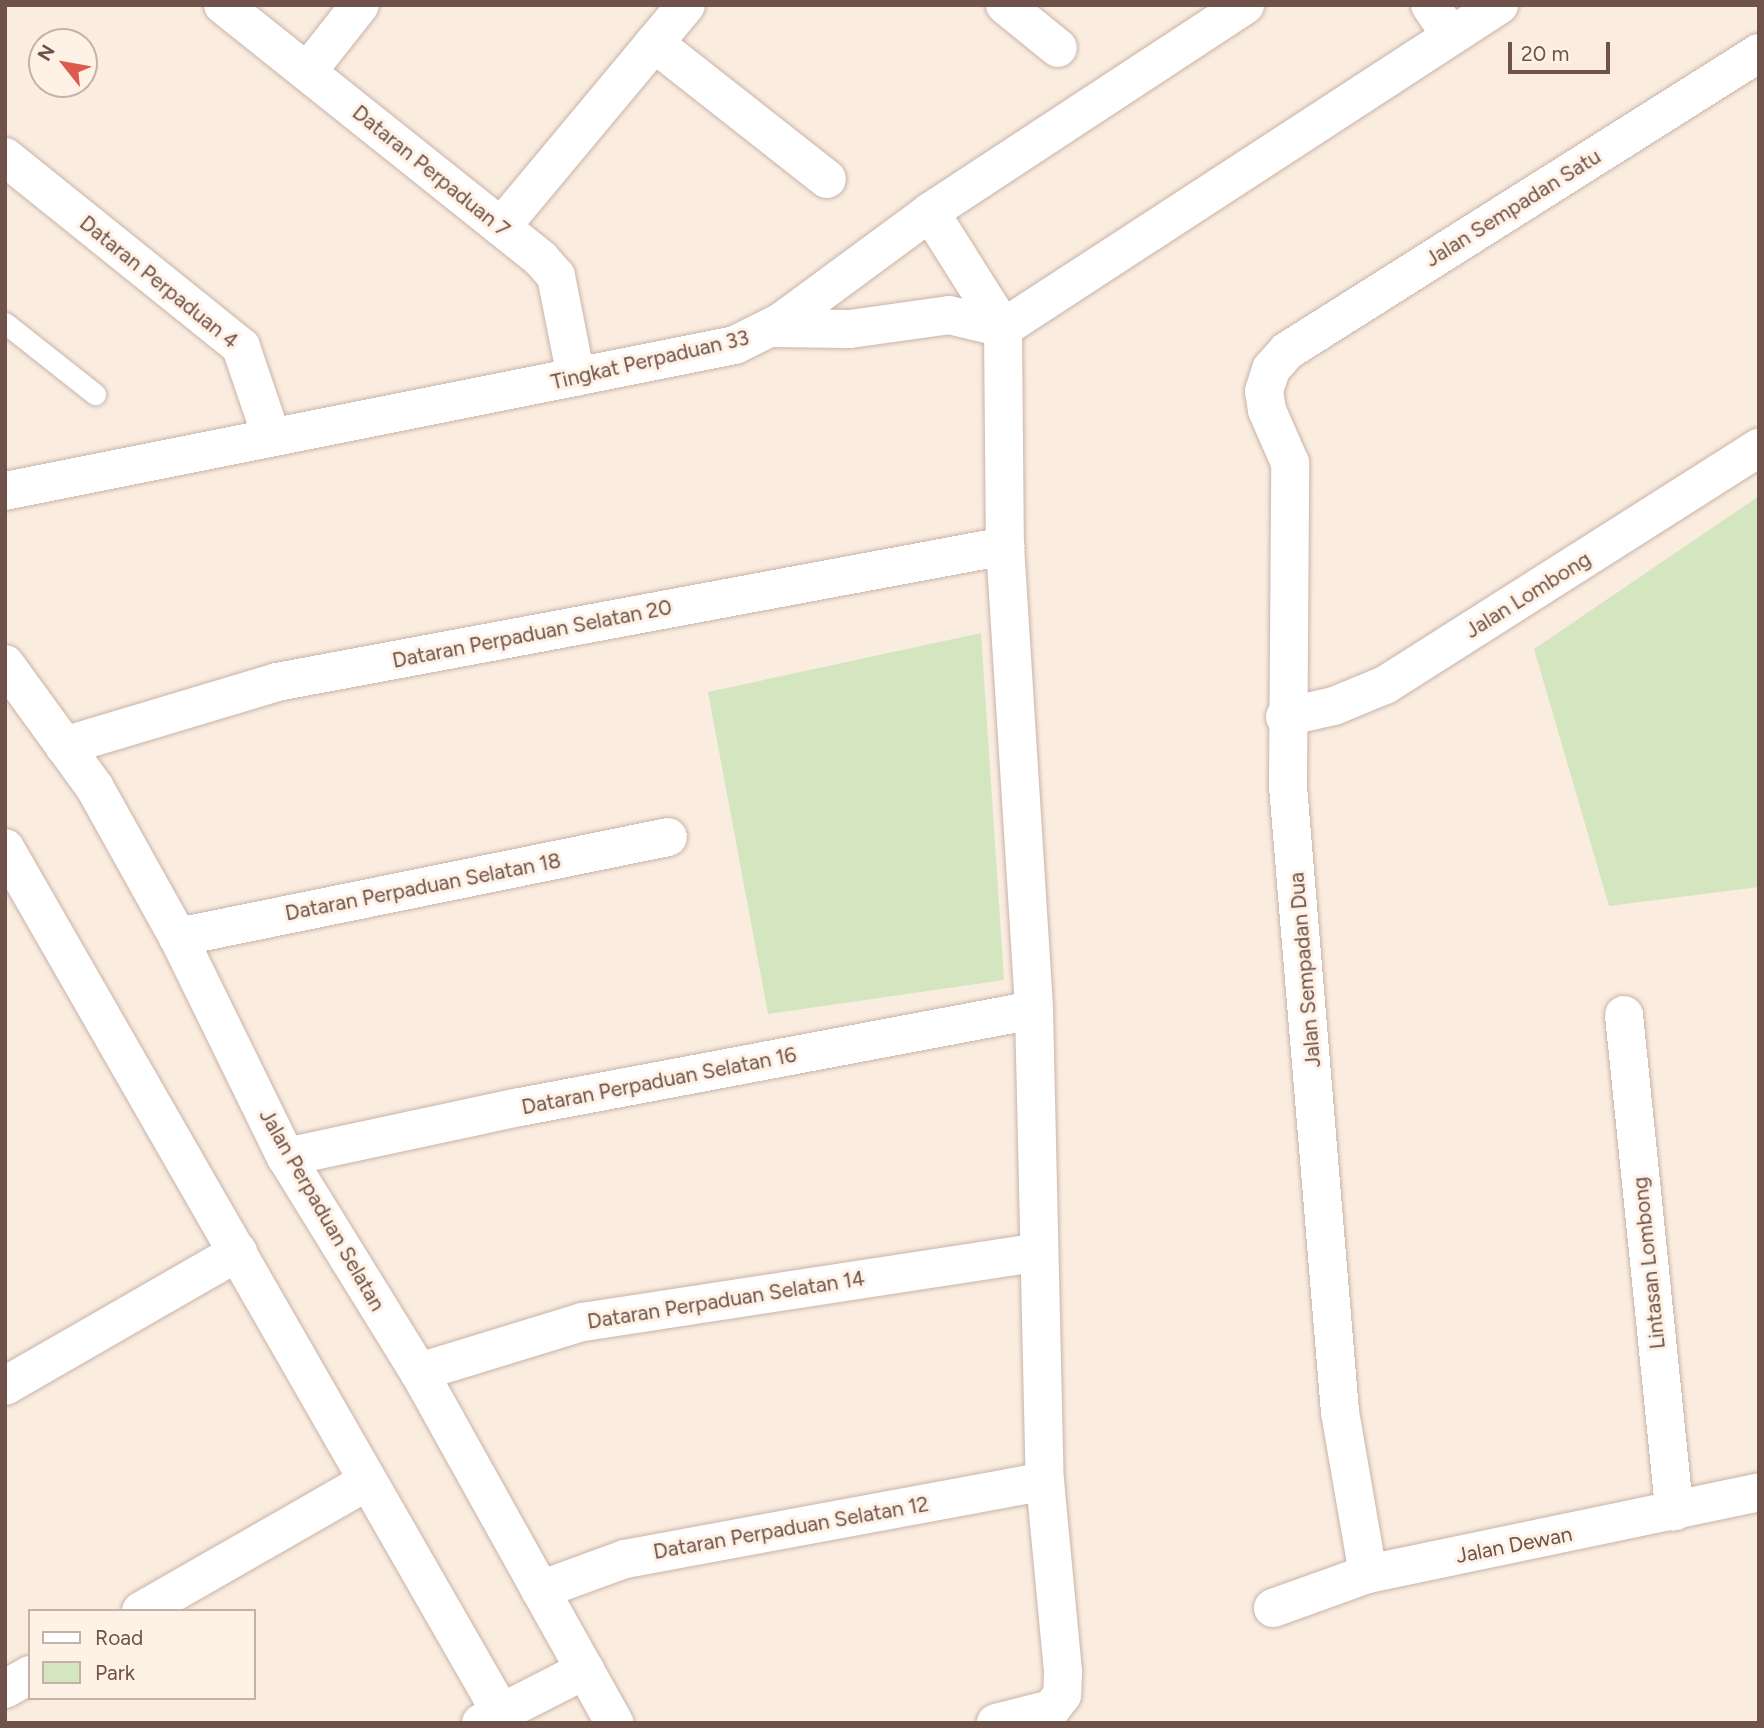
<!DOCTYPE html>
<html>
<head>
<meta charset="utf-8">
<style>
	body { margin:0 }
	#map { position:relative; width:1764px; height:1728px; overflow:hidden; background:#faede0; font-family:Figtree,sans-serif }
	div>[style] { position:absolute }
	[style*='--x'] { left:calc(var(--x)*1px); top:calc(var(--y)*1px); width:calc(var(--w)*1px); rotate:calc(var(--a)*1deg) }
	.green>* { inset:0; background:#d4e6c0 }
	.roads { filter:drop-shadow(0 0 2px #c9b3a8) drop-shadow(0 0 2px #c9b3a8) }
	.service>* { height:21px; margin:-10.5px; padding:0 10.5px; transform-origin:10.5px; border-radius:10.5px; background:#fff }
	.minor>* { height:38px; margin:-19px; padding:0 19px; transform-origin:19px; border-radius:19px; background:#fff }
	.tertiary>* { height:38px; margin:-19px; padding:0 19px; transform-origin:19px; border-radius:19px; background:#fff }
	span { translate:-50% -50%; white-space:nowrap; text-align:center; line-height:1.15; -webkit-text-stroke:6px #fef1e5; paint-order:stroke }
	.street-label { font-size:21px; color:#6f5249 }
	.frame { position:absolute; inset:0; border:7px solid #6f5249; pointer-events:none }
	.legend { position:absolute; left:28px; top:1609px; width:228px; height:91px; box-sizing:border-box; background:#fef1e5; border:2px solid #c5b1a7; margin:0; padding:9px 12px; list-style:none; font-size:21px; color:#6f5249 }
	.legend li { display:flex; align-items:center; gap:14px; height:35px }
	.legend b { width:35px; border:2px solid #c5b1a7 }
	.north { position:absolute; left:28px; top:28px; width:70px; height:70px; box-sizing:border-box; background:#fef1e5; border:2px solid #c5b1a7; border-radius:50%; rotate:301deg; font-size:19px; font-weight:700; line-height:28px; text-align:center; color:#6f5249 }
	.north::after { content:''; display:block; margin:auto; width:24px; height:32px; background:#dd5a4c; clip-path:polygon(50% 0,100% 100%,50% 72%,0 100%) }
	.scale { position:absolute; left:1508px; top:42px; width:102px; height:32px; box-sizing:border-box; border:4px solid #6f5249; border-top:0; padding-left:9px; font-size:21px; line-height:24px; white-space:nowrap; color:#6f5249; -webkit-text-stroke:5px #fef1e5; paint-order:stroke }
</style>
</head>
<body>
<div id="map">
	<div class="green">
		<i style="clip-path:polygon(1759px 496px,1759px 887px,1609px 906px,1534px 649px)"></i>
		<i style="clip-path:polygon(981px 633px,1004px 980px,768px 1014px,708px 692px)"></i>
	</div>
	<div class="roads">
		<div class="service">
			<i style="--x:5;--y:323;--w:115;--a:38.3"></i>
		</div>
		<div class="minor">
			<i style="--x:223;--y:5;--w:407;--a:38.6"></i>
			<i style="--x:541;--y:259;--w:23;--a:49"></i>
			<i style="--x:556;--y:276;--w:103;--a:78.8"></i>
			<i style="--x:1005;--y:5;--w:68;--a:39.1"></i>
			<i style="--x:1430;--y:5;--w:37;--a:56"></i>
			<i style="--x:654;--y:43;--w:220;--a:38.2"></i>
			<i style="--x:307;--y:72;--w:85;--a:-51.7"></i>
			<i style="--x:5;--y:157;--w:303;--a:38.8"></i>
			<i style="--x:241;--y:347;--w:93;--a:71.2"></i>
			<i style="--x:930;--y:212;--w:137;--a:57.8"></i>
			<i style="--x:1003;--y:328;--w:592;--a:-33.07"></i>
			<i style="--x:501;--y:227;--w:289;--a:-50.2"></i>
			<i style="--x:771;--y:328;--w:79;--a:0.7"></i>
			<i style="--x:850;--y:329;--w:100;--a:-8"></i>
			<i style="--x:949;--y:315;--w:56;--a:13.5"></i>
			<i style="--x:1003;--y:328;--w:218;--a:89.5"></i>
			<i style="--x:1005;--y:546;--w:465;--a:86.4"></i>
			<i style="--x:1034;--y:1010;--w:471;--a:88.7"></i>
			<i style="--x:1045;--y:1481;--w:192;--a:84.6"></i>
			<i style="--x:1063;--y:1672;--w:23;--a:92"></i>
			<i style="--x:1062;--y:1695;--w:18;--a:128"></i>
			<i style="--x:1051;--y:1709;--w:57;--a:165.7"></i>
			<i style="--x:1285;--y:717;--w:50;--a:-12.7"></i>
			<i style="--x:1334;--y:706;--w:55;--a:-22.4"></i>
			<i style="--x:1385;--y:685;--w:443;--a:-32.4"></i>
			<i style="--x:64;--y:746;--w:222;--a:-16.7"></i>
			<i style="--x:277;--y:682;--w:741;--a:-10.58"></i>
			<i style="--x:5;--y:848;--w:1009;--a:60.16"></i>
			<i style="--x:178;--y:937;--w:500;--a:-11.53"></i>
			<i style="--x:1624;--y:1015;--w:499;--a:84.2"></i>
			<i style="--x:286;--y:1157;--w:239;--a:-12.1"></i>
			<i style="--x:520;--y:1107;--w:523;--a:-10.69"></i>
			<i style="--x:419;--y:1372;--w:171;--a:-17"></i>
			<i style="--x:583;--y:1322;--w:461;--a:-8.7"></i>
			<i style="--x:5;--y:1386;--w:269;--a:-29.9"></i>
			<i style="--x:1368;--y:1574;--w:164;--a:-99.8"></i>
			<i style="--x:1340;--y:1412;--w:628;--a:-94.75"></i>
			<i style="--x:1288;--y:786;--w:323;--a:-89.6"></i>
			<i style="--x:1290;--y:463;--w:58;--a:-113.5"></i>
			<i style="--x:1267;--y:410;--w:19;--a:-99"></i>
			<i style="--x:1264;--y:391;--w:23;--a:-72"></i>
			<i style="--x:1271;--y:369;--w:24;--a:-48"></i>
			<i style="--x:1287;--y:351;--w:558;--a:-32.27"></i>
			<i style="--x:540;--y:1590;--w:90;--a:-20"></i>
			<i style="--x:625;--y:1559;--w:427;--a:-10.5"></i>
			<i style="--x:1273;--y:1608;--w:101;--a:-19.7"></i>
			<i style="--x:1368;--y:1574;--w:400;--a:-11.8"></i>
			<i style="--x:141;--y:1611;--w:259;--a:-29.8"></i>
			<i style="--x:5;--y:1689;--w:29;--a:-29"></i>
			<i style="--x:481;--y:1723;--w:117;--a:-27"></i>
		</div>
		<div class="tertiary">
			<i style="--x:5;--y:491;--w:744;--a:-11.31"></i>
			<i style="--x:735;--y:345;--w:51;--a:-26.6"></i>
			<i style="--x:781;--y:322;--w:185;--a:-36.4"></i>
			<i style="--x:930;--y:212;--w:377;--a:-33.3"></i>
			<i style="--x:5;--y:664;--w:153;--a:54"></i>
			<i style="--x:95;--y:788;--w:171;--a:60.9"></i>
			<i style="--x:178;--y:937;--w:245;--a:63.9"></i>
			<i style="--x:286;--y:1157;--w:253;--a:58.3"></i>
			<i style="--x:419;--y:1372;--w:402;--a:60.9"></i>
		</div>
	</div>
	<div class="street-label">
		<span style="left:431px;top:171px;rotate:39deg">Dataran Perpaduan 7</span>
		<span style="left:1513px;top:208px;rotate:-32deg">Jalan Sempadan Satu</span>
		<span style="left:159px;top:282px;rotate:39deg">Dataran Perpaduan 4</span>
		<span style="left:650px;top:360px;rotate:-13deg">Tingkat Perpaduan 33</span>
		<span style="left:1528px;top:595px;rotate:-32deg">Jalan Lombong</span>
		<span style="left:532px;top:634px;rotate:-11deg">Dataran Perpaduan Selatan 20</span>
		<span style="left:423px;top:887px;rotate:-11deg">Dataran Perpaduan Selatan 18</span>
		<span style="left:1305px;top:970px;rotate:-95deg">Jalan Sempadan Dua</span>
		<span style="left:659px;top:1081px;rotate:-11deg">Dataran Perpaduan Selatan 16</span>
		<span style="left:322px;top:1210px;rotate:60deg">Jalan Perpaduan Selatan</span>
		<span style="left:1649px;top:1263px;rotate:-96deg">Lintasan Lombong</span>
		<span style="left:726px;top:1300px;rotate:-9deg">Dataran Perpaduan Selatan 14</span>
		<span style="left:791px;top:1528px;rotate:-10deg">Dataran Perpaduan Selatan 12</span>
		<span style="left:1514px;top:1545px;rotate:-11deg">Jalan Dewan</span>
	</div>
	<div class="frame"></div>
	<ul class="legend">
	<li><b style="height:9px;background:#fff"></b>Road</li>
	<li><b style="height:19px;background:#d4e6c0"></b>Park</li>
	</ul>
	<div class="north">N</div>
	<div class="scale">20 m</div>
</div>
</body>
</html>
